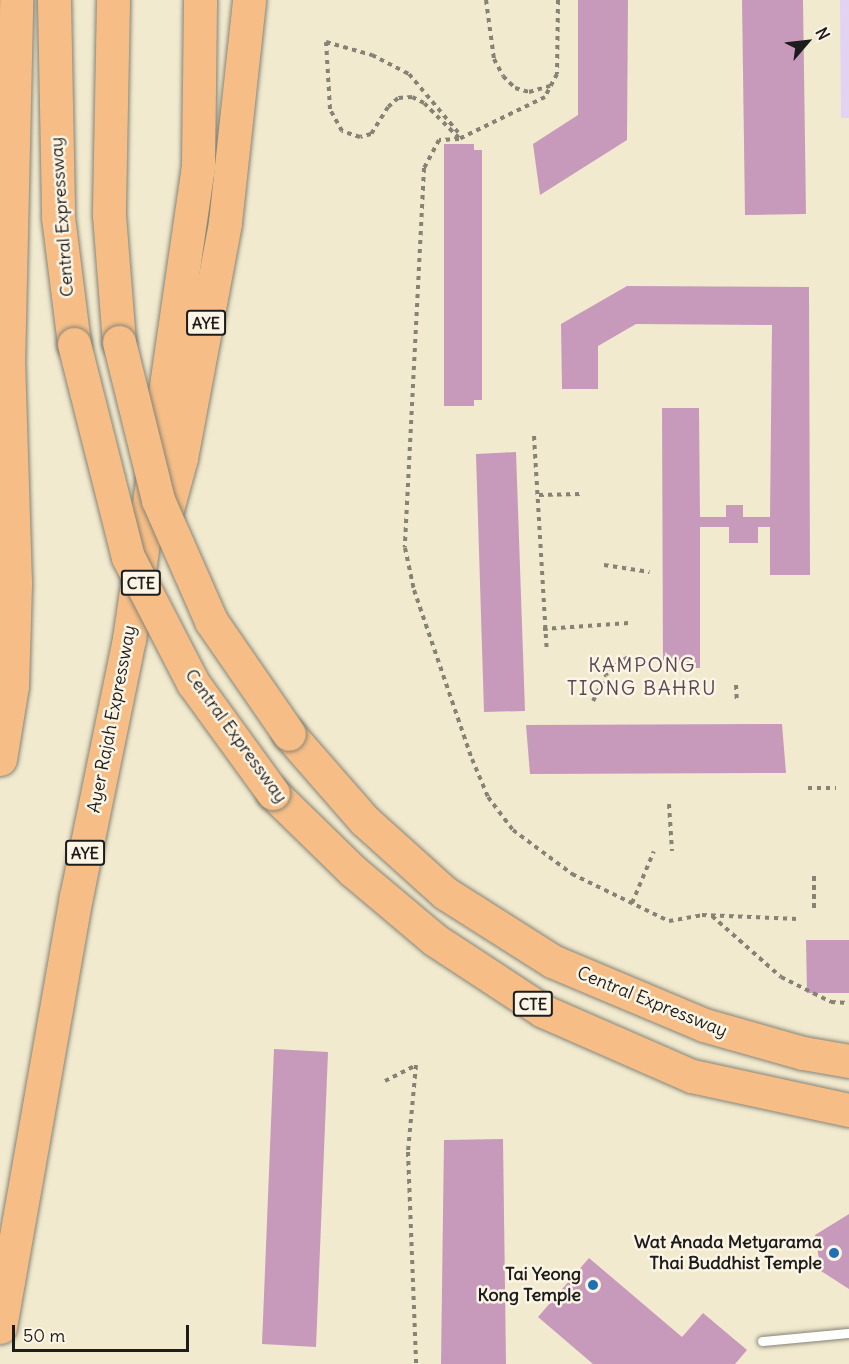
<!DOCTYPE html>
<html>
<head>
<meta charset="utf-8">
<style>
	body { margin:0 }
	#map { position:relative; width:849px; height:1364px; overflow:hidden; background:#f1eacf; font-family:Delius,sans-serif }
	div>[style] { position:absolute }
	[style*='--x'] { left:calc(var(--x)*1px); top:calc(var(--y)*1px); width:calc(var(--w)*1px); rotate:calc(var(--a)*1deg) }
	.built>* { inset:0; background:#e3d3f2 }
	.building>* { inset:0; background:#c79abb }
	.path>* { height:4px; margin-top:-2px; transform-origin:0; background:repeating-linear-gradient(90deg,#868376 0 4.5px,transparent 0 9px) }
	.roads { filter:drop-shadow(0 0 2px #868376) drop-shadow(0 0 2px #868376) }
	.service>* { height:9px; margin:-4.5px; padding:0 4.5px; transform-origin:4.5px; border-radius:4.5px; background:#fff }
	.motorway>* { height:33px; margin:-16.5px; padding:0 16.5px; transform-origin:16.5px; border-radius:16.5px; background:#f6be86 }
	.bridges { filter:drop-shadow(0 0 2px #868376) drop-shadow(0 0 2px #868376) }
	.motorway-bridge>* { height:33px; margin:-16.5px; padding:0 16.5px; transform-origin:16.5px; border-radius:16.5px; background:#f6be86 }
	.dots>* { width:16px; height:16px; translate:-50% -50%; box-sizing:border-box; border:3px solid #fcf5e5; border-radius:50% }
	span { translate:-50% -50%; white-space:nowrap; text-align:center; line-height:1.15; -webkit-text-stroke:5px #fcf5e5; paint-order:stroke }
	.shield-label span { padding:2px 4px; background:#fcf5e5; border:2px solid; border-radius:4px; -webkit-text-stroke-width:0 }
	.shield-label { font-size:16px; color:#1c1c1c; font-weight:700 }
	.street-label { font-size:18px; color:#1c1c1c }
	.poi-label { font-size:18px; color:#1c1c1c; font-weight:700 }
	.right { translate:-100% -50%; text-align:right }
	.neighbourhood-label { font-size:20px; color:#584854; letter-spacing:1.5px }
	.north { position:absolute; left:777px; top:12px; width:60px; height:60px; -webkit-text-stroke:4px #fcf5e5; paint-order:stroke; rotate:62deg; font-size:16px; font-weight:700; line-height:24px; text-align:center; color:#1c1c1c }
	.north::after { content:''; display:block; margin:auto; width:21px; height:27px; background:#1c1c1c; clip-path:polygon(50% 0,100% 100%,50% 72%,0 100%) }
	.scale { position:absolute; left:12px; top:1325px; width:177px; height:27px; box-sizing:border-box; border:3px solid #1c1c1c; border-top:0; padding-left:8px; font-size:18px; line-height:21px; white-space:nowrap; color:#1c1c1c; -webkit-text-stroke:4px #fcf5e5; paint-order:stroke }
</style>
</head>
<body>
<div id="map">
	<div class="built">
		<i style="clip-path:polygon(840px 0,849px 0,849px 118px,841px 118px)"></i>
	</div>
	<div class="building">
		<i style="clip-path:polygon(578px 0,628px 0,627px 140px,540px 195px,533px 144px,578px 115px)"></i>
		<i style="clip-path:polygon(742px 0,803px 0,806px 214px,745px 215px)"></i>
		<i style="clip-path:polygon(444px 144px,474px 144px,474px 150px,482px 150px,482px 400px,474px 400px,474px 406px,444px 406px)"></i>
		<i style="clip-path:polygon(627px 286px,809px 287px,810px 575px,770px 575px,770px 527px,758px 527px,758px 543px,729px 543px,729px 527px,700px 527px,700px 668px,663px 668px,662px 408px,699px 408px,700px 517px,726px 517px,726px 505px,743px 505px,743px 517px,770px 517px,772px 325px,636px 324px,598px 346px,598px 389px,562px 389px,561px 324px)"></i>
		<i style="clip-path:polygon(516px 452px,525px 711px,484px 712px,476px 454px)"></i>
		<i style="clip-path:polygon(782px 724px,786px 773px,530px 774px,526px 725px)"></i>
		<i style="clip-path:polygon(806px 940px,849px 940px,849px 993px,807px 993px)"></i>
		<i style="clip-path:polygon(274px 1049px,328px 1052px,316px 1347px,262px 1344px)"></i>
		<i style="clip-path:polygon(503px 1139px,506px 1364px,441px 1364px,444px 1140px)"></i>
		<i style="clip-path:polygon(849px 1214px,849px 1289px,821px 1271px,815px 1235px)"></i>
		<i style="clip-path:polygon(589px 1258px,682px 1337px,703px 1313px,747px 1350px,735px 1364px,593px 1364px,538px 1317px)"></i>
	</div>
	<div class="path">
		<i style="--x:486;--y:0;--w:60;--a:82.3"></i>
		<i style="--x:494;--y:59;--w:19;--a:62"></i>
		<i style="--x:503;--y:76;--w:17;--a:45"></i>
		<i style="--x:515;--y:88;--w:15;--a:16"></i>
		<i style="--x:529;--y:92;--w:22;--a:-16"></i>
		<i style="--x:558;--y:0;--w:74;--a:90.8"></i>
		<i style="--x:557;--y:74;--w:26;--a:118"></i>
		<i style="--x:545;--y:97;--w:96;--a:154"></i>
		<i style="--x:459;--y:139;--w:20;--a:177"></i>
		<i style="--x:439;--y:140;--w:32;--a:118"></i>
		<i style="--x:424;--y:168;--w:380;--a:92.9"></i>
		<i style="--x:405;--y:548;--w:43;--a:77.9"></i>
		<i style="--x:414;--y:590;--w:179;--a:71.1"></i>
		<i style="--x:472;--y:759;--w:41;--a:67.2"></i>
		<i style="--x:488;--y:797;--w:41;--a:52.9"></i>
		<i style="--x:513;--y:830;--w:74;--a:36.7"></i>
		<i style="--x:572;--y:874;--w:108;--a:25.9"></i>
		<i style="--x:669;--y:921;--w:34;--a:-10"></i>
		<i style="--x:702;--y:915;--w:96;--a:2.4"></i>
		<i style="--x:459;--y:138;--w:49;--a:-135"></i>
		<i style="--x:424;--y:103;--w:13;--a:-153"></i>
		<i style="--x:412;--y:97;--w:14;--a:176"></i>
		<i style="--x:398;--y:98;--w:13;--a:138"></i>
		<i style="--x:388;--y:107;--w:32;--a:122"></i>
		<i style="--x:371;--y:134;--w:11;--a:165"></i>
		<i style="--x:360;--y:137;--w:19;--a:-162"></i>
		<i style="--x:342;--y:131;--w:25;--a:-119"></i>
		<i style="--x:330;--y:109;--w:67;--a:-93.4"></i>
		<i style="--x:326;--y:42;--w:48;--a:15.8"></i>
		<i style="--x:372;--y:55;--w:42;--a:27.2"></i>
		<i style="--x:409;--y:74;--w:82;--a:49.9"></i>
		<i style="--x:534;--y:436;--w:216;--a:86.6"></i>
		<i style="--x:539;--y:495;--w:42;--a:-1.4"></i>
		<i style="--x:604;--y:565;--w:46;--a:8.8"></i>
		<i style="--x:543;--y:629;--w:86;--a:-4"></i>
		<i style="--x:736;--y:685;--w:18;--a:87"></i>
		<i style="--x:593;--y:701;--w:35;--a:-63"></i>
		<i style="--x:609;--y:670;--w:25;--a:-34"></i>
		<i style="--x:808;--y:788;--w:28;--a:0"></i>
		<i style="--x:669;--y:804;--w:47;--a:86.3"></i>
		<i style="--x:814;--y:876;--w:34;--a:90"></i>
		<i style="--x:632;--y:903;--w:56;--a:-67.1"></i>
		<i style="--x:712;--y:916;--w:92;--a:41.5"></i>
		<i style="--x:781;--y:977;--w:56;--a:26.6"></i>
		<i style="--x:831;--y:1002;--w:18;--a:3"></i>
		<i style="--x:416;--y:1065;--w:87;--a:95.3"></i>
		<i style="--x:408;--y:1152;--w:212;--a:87.8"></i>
		<i style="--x:385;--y:1081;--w:35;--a:-27"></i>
	</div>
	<div class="roads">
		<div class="service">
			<i style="--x:762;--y:1341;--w:87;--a:-5.3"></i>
		</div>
		<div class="motorway">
			<i style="--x:54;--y:0;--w:217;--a:88.9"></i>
			<i style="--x:58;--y:217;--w:128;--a:82.8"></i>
			<i style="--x:113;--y:0;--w:215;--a:91.1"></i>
			<i style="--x:109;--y:215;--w:127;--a:85.5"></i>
			<i style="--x:166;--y:513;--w:57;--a:-74.7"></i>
			<i style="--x:181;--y:458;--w:240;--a:-79.4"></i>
			<i style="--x:225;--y:222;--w:223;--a:-83.8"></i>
			<i style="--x:289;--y:734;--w:114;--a:48.9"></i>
			<i style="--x:364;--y:820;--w:109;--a:42"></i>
			<i style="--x:445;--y:893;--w:127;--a:32.4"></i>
			<i style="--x:552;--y:961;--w:165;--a:22.8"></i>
			<i style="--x:704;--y:1025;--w:103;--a:15.8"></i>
			<i style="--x:803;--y:1053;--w:47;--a:9.9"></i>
			<i style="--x:0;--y:759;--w:74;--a:-80.7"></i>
			<i style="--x:12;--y:686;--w:104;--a:-88.3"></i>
			<i style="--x:15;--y:582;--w:217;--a:-91.8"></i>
			<i style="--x:8;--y:365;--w:365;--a:-88.7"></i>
			<i style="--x:273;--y:793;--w:112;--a:44.3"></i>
			<i style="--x:353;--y:871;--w:107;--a:40.1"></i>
			<i style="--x:435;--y:940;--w:129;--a:33.3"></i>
			<i style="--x:543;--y:1011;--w:163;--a:23.6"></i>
			<i style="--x:692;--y:1076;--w:161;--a:12.2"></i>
			<i style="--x:0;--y:1327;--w:437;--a:-80"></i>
			<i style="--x:76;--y:897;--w:263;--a:-78.4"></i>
			<i style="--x:129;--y:639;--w:478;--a:-81.7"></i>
			<i style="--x:198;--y:166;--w:166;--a:-89.3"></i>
		</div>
	</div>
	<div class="bridges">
		<div class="motorway-bridge">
			<i style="--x:119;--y:342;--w:163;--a:76.1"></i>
			<i style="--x:158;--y:500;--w:132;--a:66.3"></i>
			<i style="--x:211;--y:621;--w:137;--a:55.4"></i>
			<i style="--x:74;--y:344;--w:220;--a:75.8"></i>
			<i style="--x:128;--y:557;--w:142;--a:62.7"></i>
			<i style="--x:193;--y:683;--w:136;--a:54"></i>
		</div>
	</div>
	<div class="dots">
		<i style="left:834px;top:1253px;background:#1f6fb2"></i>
		<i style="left:593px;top:1285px;background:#1f6fb2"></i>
	</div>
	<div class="shield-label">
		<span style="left:206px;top:323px">AYE</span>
		<span style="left:141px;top:583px">CTE</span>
		<span style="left:85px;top:853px">AYE</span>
		<span style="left:533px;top:1004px">CTE</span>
	</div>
	<div class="street-label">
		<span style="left:62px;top:217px;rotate:-94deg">Central Expressway</span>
		<span style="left:112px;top:719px;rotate:-79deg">Ayer Rajah Expressway</span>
		<span style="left:236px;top:736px;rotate:54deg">Central Expressway</span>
		<span style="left:652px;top:1002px;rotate:22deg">Central Expressway</span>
	</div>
	<div class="poi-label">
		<span class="right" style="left:822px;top:1253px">Wat Anada Metyarama<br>Thai Buddhist Temple</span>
		<span class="right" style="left:581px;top:1285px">Tai Yeong<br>Kong Temple</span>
	</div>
	<div class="neighbourhood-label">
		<span style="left:642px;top:676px">KAMPONG<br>TIONG BAHRU</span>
	</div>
	<div class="north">N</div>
	<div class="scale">50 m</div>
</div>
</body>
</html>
